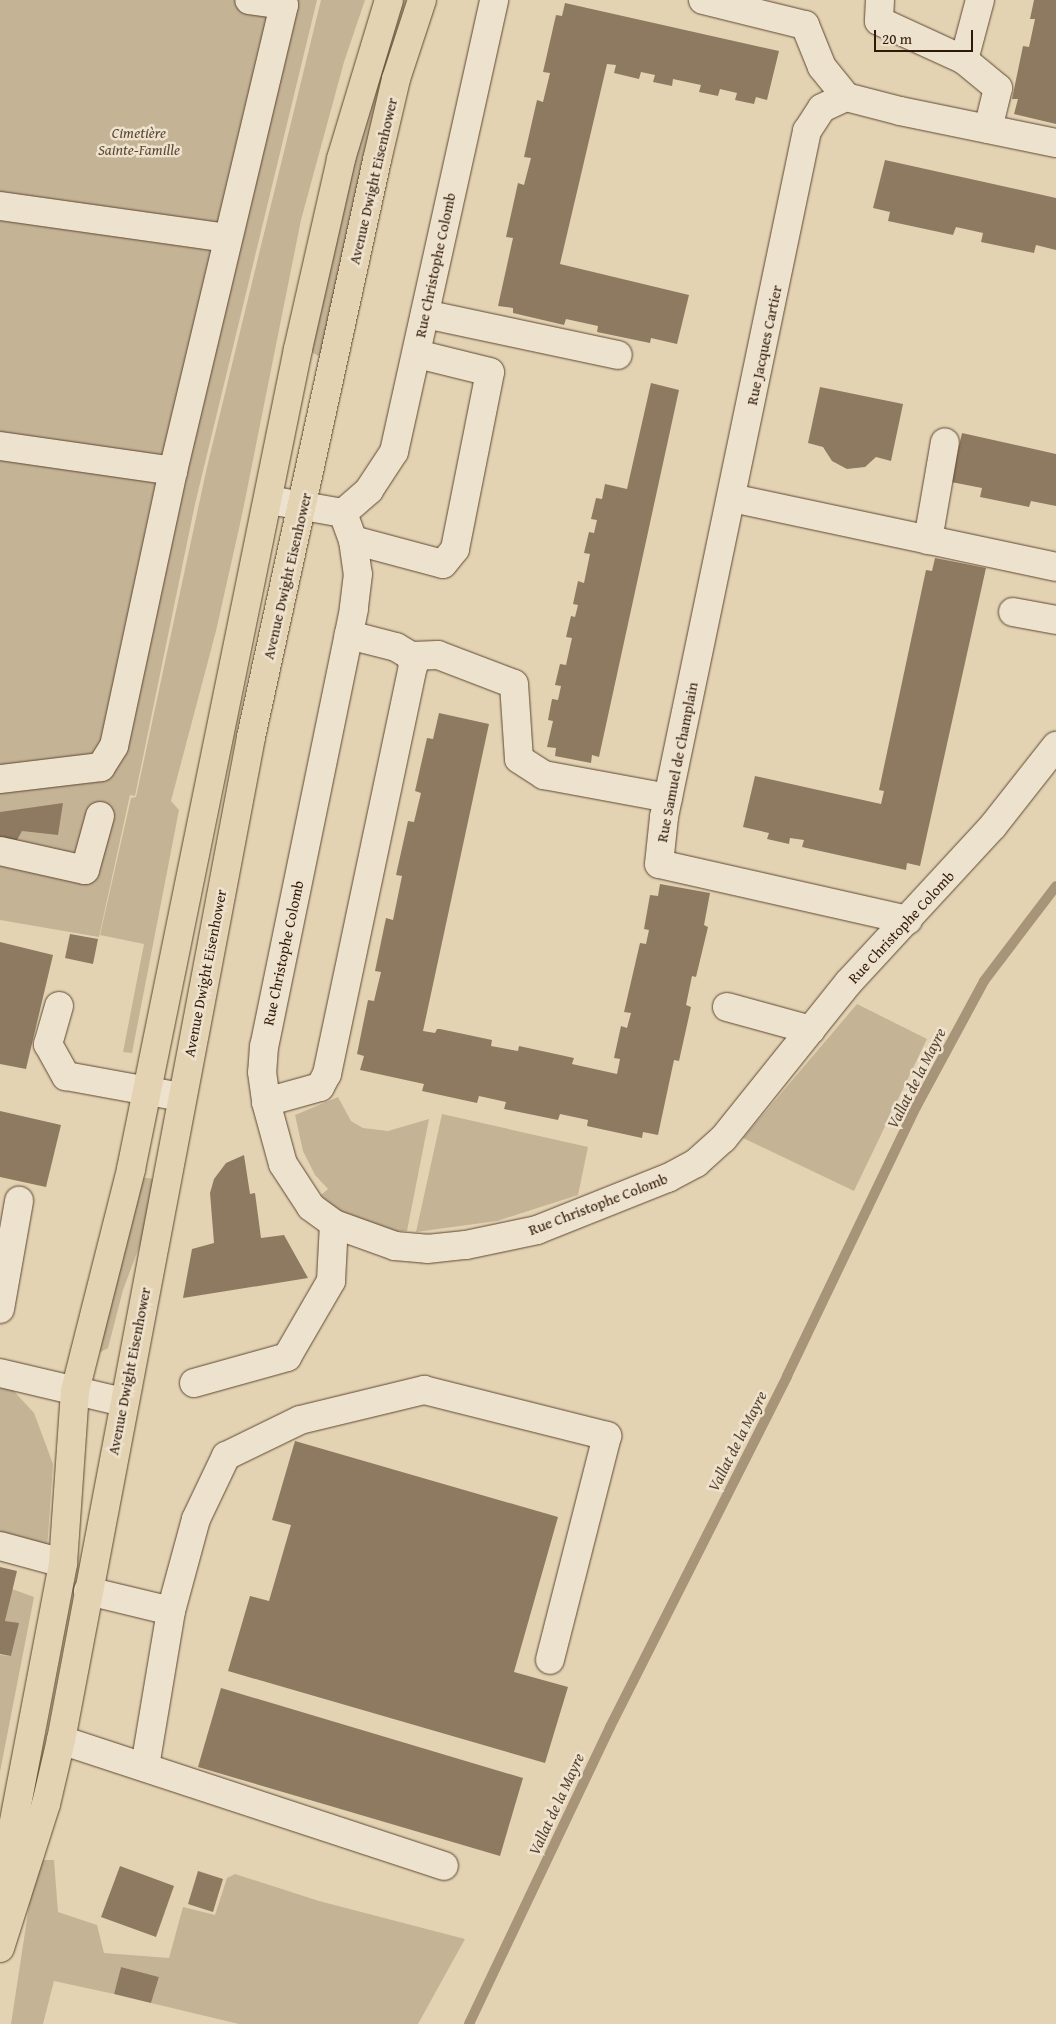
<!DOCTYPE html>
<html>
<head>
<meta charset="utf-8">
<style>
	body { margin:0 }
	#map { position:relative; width:1056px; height:2024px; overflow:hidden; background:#e4d3b3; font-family:"Gentium Book Plus",serif }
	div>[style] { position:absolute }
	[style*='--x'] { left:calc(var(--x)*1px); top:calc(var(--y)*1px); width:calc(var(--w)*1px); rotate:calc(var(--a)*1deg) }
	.green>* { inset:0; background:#c5b396 }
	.stream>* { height:10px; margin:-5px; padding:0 5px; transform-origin:5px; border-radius:5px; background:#a79479 }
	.building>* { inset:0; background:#8e7a60 }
	.roads { filter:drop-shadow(0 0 1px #5d4832) drop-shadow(0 0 1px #5d4832) }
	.minor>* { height:28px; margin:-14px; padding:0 14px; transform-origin:14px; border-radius:14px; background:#ede2ce }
	.major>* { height:28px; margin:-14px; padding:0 14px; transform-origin:14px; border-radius:14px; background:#e4d3b3 }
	span { translate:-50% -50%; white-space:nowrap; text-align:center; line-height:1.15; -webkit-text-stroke:5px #ede2ce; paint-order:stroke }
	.park-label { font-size:15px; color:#5d4732; font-style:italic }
	.street-label { font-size:15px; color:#301907 }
	.water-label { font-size:16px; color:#5a442f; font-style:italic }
	.scale { position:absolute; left:874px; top:30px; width:99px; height:22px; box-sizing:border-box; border:2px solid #301907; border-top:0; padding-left:6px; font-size:15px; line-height:18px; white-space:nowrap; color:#301907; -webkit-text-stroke:4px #ede2ce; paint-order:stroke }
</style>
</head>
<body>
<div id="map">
	<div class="green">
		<i style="clip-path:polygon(0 0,317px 0,195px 504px,135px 796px,130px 795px,99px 937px,0 920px)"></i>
		<i style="clip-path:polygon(321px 0,365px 0,344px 62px,301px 220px,242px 515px,216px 631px,171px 801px,179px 810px,132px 1053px,123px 1052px,144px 944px,100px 935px,131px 798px,136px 797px,207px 467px)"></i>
		<i style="clip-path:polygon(396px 0,408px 0,323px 353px,318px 356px,310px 351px,326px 252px)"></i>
		<i style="clip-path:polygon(857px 1004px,927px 1039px,854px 1191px,743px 1138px)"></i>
		<i style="clip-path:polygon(338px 1097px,351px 1121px,363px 1128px,388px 1131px,429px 1119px,407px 1231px,388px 1231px,335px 1210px,321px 1195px,328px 1189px,315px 1175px,303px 1151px,295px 1115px)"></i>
		<i style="clip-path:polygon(442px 1114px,588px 1147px,578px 1195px,497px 1221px,416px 1232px)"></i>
		<i style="clip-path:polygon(139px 1177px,155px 1179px,150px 1218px,123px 1290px,108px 1348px,99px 1353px,96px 1346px)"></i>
		<i style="clip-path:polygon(0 1388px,11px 1388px,34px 1413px,53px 1464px,47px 1550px,0 1537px)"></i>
		<i style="clip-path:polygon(12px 1589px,34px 1597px,0 1772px,0 1655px,11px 1656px,18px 1624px,5px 1621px)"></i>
		<i style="clip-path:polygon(36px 1860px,54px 1860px,58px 1912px,97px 1925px,104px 1953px,169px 1958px,183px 1907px,215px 1915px,227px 1878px,235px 1874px,319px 1901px,465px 1939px,418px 2024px,239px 2024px,151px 2003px,159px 1977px,121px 1967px,114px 1994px,54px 1981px,43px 2024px,11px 2024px)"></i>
	</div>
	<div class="stream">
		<i style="--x:469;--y:2024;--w:329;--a:-64.6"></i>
		<i style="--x:610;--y:1727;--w:393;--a:-63.2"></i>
		<i style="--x:787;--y:1376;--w:298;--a:-64.4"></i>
		<i style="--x:916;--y:1107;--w:143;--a:-61.6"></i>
		<i style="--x:984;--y:981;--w:119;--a:-52.8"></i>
	</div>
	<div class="building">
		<i style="clip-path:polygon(1034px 0,1056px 0,1056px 124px,1014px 114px,1018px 99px,1012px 99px,1023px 46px,1029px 47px,1035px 19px,1030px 19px)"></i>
		<i style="clip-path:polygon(565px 3px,779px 51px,767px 100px,756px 97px,754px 104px,735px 100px,737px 93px,720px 89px,718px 96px,699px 92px,701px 85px,673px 79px,672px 86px,653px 82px,655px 75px,641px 72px,639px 79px,614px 73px,616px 65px,607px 64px,560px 264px,689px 295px,677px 344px,651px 338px,650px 343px,597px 332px,598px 326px,566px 319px,564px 325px,513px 313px,513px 308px,498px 306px,513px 238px,506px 237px,518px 183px,524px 185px,531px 158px,524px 157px,537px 100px,543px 102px,550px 73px,543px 72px,556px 15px,562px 16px)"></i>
		<i style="clip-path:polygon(885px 160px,1056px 198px,1056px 250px,1036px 245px,1034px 253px,981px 242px,983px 233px,956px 227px,953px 235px,888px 221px,890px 212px,873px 208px)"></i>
		<i style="clip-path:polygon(651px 383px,679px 390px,599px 757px,592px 755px,591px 763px,555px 756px,556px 748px,547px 747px,553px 721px,548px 720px,552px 699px,558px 700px,561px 686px,555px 685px,560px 664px,566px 665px,572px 638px,566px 637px,571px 616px,575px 617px,578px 605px,573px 604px,578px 581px,584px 583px,590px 554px,584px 553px,589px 532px,594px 533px,597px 520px,591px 519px,596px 498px,602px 499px,605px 484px,627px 489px)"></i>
		<i style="clip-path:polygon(820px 387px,903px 404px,891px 461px,876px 457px,865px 467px,847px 469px,832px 461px,823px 447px,808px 443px)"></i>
		<i style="clip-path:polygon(962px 433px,1056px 454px,1056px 506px,1031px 501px,1029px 507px,980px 497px,982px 488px,951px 482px)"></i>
		<i style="clip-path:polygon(935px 558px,986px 568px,920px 866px,907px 863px,906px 870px,802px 847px,804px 840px,790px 838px,789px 844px,767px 839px,769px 833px,743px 827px,755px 776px,881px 804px,884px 791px,879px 790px,926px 570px,932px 571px)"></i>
		<i style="clip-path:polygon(439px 713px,489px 724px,423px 1031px,435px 1033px,437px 1029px,440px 1029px,492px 1040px,491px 1046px,518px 1051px,519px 1046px,574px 1058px,572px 1064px,617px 1074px,620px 1059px,614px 1058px,621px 1026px,627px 1028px,631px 1013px,624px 1012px,640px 943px,646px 944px,649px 930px,644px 929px,650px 895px,658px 896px,660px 884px,710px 893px,704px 925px,708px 927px,696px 977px,692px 976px,686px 1005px,691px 1007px,679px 1061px,674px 1060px,658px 1135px,643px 1132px,642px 1138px,587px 1126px,588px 1120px,560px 1114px,558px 1120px,504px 1109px,506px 1102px,479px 1096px,477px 1103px,422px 1091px,424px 1084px,360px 1070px,364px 1056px,357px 1054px,368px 1000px,374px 1001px,381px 972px,375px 971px,386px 918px,393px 920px,402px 876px,396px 875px,408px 821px,414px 822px,421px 793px,415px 791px,427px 738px,433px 739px)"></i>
		<i style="clip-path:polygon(63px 803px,58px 835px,22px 831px,17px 840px,0 838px,0 812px)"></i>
		<i style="clip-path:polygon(70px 934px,98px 939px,93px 964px,65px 958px)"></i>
		<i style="clip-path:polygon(0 942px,53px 955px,26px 1069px,0 1064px)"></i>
		<i style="clip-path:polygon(0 1111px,61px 1125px,46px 1187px,0 1177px)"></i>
		<i style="clip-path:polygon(244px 1155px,250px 1194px,255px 1193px,261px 1238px,284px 1235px,308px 1278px,183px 1298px,192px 1249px,214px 1243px,210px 1193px,214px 1179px,226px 1163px)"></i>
		<i style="clip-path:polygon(295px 1441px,558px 1517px,514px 1672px,568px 1687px,545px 1763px,228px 1671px,250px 1596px,269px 1601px,291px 1525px,272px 1520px)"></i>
		<i style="clip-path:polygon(0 1567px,17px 1571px,5px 1621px,19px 1623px,11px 1656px,0 1654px)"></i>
		<i style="clip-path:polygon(221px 1688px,523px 1778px,500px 1856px,198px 1767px)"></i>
		<i style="clip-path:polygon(120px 1866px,174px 1886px,156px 1937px,101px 1917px)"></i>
		<i style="clip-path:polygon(198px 1871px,223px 1879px,213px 1912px,188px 1904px)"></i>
		<i style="clip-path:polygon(121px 1967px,159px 1977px,151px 2003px,114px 1994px)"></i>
	</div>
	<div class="roads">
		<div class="minor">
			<i style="--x:703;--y:0;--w:105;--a:13.8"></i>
			<i style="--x:805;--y:25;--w:45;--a:68"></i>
			<i style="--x:822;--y:67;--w:38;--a:51"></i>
			<i style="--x:880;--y:0;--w:21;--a:93"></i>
			<i style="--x:879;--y:21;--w:94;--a:24.6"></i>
			<i style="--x:964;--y:60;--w:44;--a:39.5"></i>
			<i style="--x:998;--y:88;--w:42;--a:103.7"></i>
			<i style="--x:964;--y:60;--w:62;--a:-75.1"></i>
			<i style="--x:0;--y:206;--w:229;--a:8"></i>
			<i style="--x:425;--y:314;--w:197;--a:12"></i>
			<i style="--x:0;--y:446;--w:175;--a:8.2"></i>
			<i style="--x:173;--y:471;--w:281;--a:102.1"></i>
			<i style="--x:114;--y:746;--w:25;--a:122"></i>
			<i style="--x:101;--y:767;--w:102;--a:173.2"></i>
			<i style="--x:173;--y:471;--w:479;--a:-76.6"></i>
			<i style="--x:284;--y:5;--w:35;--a:-172"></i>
			<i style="--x:732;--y:498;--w:331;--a:12"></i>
			<i style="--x:269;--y:500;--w:75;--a:10"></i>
			<i style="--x:343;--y:513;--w:35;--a:-41"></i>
			<i style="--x:369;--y:490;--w:45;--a:-56.7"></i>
			<i style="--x:394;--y:452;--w:463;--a:-77.5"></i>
			<i style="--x:343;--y:513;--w:29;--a:70"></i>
			<i style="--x:353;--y:540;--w:34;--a:82"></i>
			<i style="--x:358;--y:574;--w:35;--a:97"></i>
			<i style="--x:354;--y:609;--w:446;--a:101.6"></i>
			<i style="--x:264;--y:1046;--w:26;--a:94"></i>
			<i style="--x:262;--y:1072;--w:30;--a:82"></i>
			<i style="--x:266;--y:1102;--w:64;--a:74.7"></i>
			<i style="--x:283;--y:1164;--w:51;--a:56.9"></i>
			<i style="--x:311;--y:1207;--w:29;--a:36"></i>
			<i style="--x:334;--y:1224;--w:65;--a:19.8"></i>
			<i style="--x:395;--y:1246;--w:32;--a:5"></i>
			<i style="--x:427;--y:1249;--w:39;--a:-6"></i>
			<i style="--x:466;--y:1245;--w:73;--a:-11.9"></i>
			<i style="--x:537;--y:1230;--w:141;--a:-21.7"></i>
			<i style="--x:668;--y:1178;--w:32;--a:-28"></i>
			<i style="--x:696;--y:1163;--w:36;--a:-42"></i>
			<i style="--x:723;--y:1139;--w:201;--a:-51.3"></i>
			<i style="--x:849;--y:982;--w:212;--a:-47.3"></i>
			<i style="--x:993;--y:826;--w:102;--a:-51.8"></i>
			<i style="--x:353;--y:540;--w:93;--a:14.9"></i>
			<i style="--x:443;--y:564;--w:19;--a:-51"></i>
			<i style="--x:455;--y:549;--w:180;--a:-78.8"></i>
			<i style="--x:490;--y:372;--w:75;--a:-166.1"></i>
			<i style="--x:928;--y:540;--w:99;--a:-80.2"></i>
			<i style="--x:1013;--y:612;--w:44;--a:10.5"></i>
			<i style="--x:411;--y:656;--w:27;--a:-2"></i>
			<i style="--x:438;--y:655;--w:81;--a:20.9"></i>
			<i style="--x:514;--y:684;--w:75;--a:86.2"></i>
			<i style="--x:519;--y:759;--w:30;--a:33"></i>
			<i style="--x:544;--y:775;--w:126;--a:10.5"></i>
			<i style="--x:0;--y:851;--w:87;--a:12.6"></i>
			<i style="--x:85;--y:870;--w:56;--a:-74.5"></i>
			<i style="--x:908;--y:920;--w:255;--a:-167.3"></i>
			<i style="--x:659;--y:864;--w:47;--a:-83.9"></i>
			<i style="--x:664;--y:817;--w:701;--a:-78.23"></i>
			<i style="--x:807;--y:131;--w:27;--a:-57"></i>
			<i style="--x:822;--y:108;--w:26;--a:-25"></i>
			<i style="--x:846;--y:97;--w:56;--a:14.5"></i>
			<i style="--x:900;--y:111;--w:159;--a:11.6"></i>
			<i style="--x:59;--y:1006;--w:40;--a:106"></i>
			<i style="--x:48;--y:1044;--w:37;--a:61"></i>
			<i style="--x:66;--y:1076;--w:117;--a:10.3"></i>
			<i style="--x:727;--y:1007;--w:87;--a:15.3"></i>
			<i style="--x:266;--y:1102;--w:56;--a:-15.5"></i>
			<i style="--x:320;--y:1087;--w:15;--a:-62"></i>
			<i style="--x:327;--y:1074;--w:416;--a:-78.1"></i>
			<i style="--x:413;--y:667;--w:11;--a:-100"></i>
			<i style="--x:411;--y:656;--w:17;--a:-149"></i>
			<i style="--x:396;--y:647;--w:49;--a:-165.7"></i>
			<i style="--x:0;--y:1309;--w:110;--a:-80"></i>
			<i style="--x:0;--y:1373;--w:126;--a:13.3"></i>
			<i style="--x:194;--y:1383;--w:97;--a:-15.6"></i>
			<i style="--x:287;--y:1357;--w:88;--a:-59.9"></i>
			<i style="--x:331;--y:1281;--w:57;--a:-87"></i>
			<i style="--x:0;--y:1546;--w:65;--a:15.1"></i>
			<i style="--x:88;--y:1591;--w:85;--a:13.5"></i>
			<i style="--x:171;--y:1611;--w:158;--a:99.5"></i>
			<i style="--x:171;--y:1611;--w:95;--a:-74.8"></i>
			<i style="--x:196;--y:1519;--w:70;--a:-64.5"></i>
			<i style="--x:226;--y:1456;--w:82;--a:-25.9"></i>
			<i style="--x:300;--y:1420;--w:128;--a:-13.6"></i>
			<i style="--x:424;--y:1390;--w:189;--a:14.1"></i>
			<i style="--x:607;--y:1436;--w:231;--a:104.3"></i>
			<i style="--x:61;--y:1740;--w:403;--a:18.2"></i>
		</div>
		<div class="major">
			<i style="--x:1;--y:1889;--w:332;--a:-79.2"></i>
			<i style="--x:63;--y:1563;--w:172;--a:-86"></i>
			<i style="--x:75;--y:1391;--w:229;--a:-75.8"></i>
			<i style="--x:131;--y:1169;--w:837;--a:-78.49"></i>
			<i style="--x:298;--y:349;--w:195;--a:-77.2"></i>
			<i style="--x:341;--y:159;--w:166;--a:-73.2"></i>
			<i style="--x:0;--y:1948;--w:151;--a:-72.3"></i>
			<i style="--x:46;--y:1804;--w:66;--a:-76.8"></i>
			<i style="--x:61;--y:1740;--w:1021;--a:-79.27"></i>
			<i style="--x:251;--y:737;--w:591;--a:-77.68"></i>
			<i style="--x:377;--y:160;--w:83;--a:-76.8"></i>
			<i style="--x:396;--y:79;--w:83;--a:-71.8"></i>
		</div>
	</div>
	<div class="park-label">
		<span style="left:139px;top:141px">Cimetière<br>Sainte-Famille</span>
	</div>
	<div class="street-label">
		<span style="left:373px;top:181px;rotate:-77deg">Avenue Dwight Eisenhower</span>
		<span style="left:435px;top:265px;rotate:-78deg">Rue Christophe Colomb</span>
		<span style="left:764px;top:345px;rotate:-78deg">Rue Jacques Cartier</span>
		<span style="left:287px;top:576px;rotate:-77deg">Avenue Dwight Eisenhower</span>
		<span style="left:677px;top:762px;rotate:-79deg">Rue Samuel de Champlain</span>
		<span style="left:901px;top:927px;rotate:-47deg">Rue Christophe Colomb</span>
		<span style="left:283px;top:953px;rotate:-78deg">Rue Christophe Colomb</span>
		<span style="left:205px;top:973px;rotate:-79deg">Avenue Dwight Eisenhower</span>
		<span style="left:598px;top:1204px;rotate:-21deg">Rue Christophe Colomb</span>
		<span style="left:129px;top:1371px;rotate:-79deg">Avenue Dwight Eisenhower</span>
	</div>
	<div class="water-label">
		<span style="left:916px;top:1078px;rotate:-63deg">Vallat de la Mayre</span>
		<span style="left:737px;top:1441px;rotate:-63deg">Vallat de la Mayre</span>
		<span style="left:556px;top:1804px;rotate:-65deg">Vallat de la Mayre</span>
	</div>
	<div class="scale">20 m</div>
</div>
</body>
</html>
